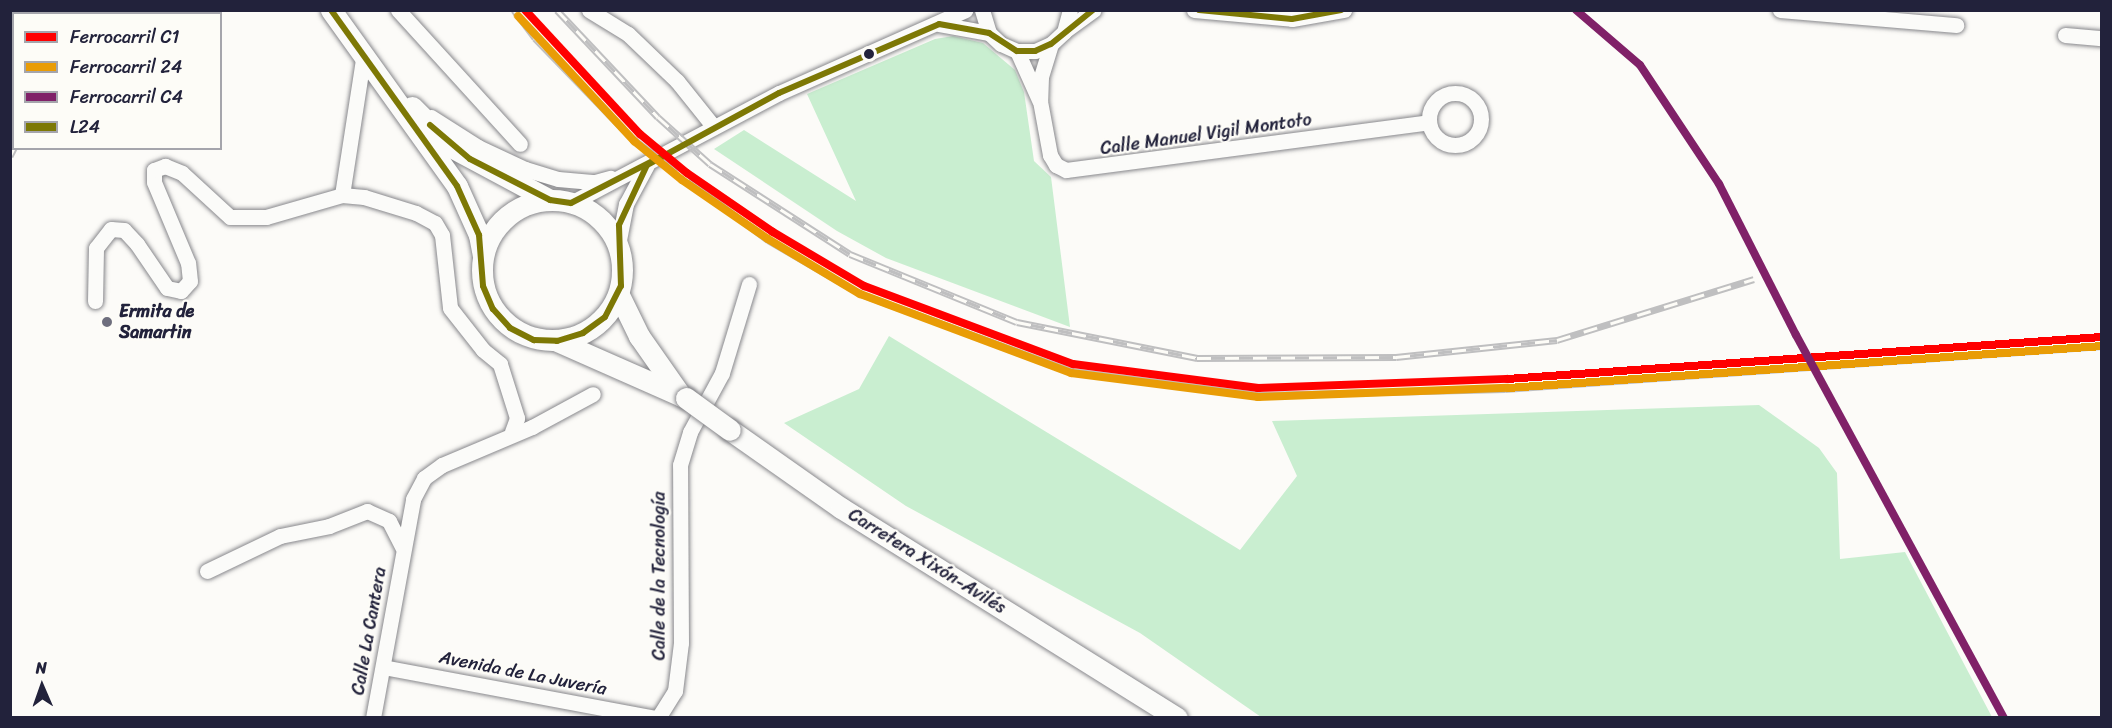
<!DOCTYPE html>
<html>
<head>
<meta charset="utf-8">
<style>
	body { margin:0 }
	#map { position:relative; width:2112px; height:728px; overflow:hidden; background:#fcfbf8; font-family:Sriracha,sans-serif }
	div>[style] { position:absolute }
	[style*='--x'] { left:calc(var(--x)*1px); top:calc(var(--y)*1px); width:calc(var(--w)*1px); rotate:calc(var(--a)*1deg) }
	.green>* { inset:0; background:#c9eed0 }
	.roads { filter:drop-shadow(0 0 2px #88888c) drop-shadow(0 0 2px #88888c) }
	.minor>* { height:15px; margin:-7.5px; padding:0 7.5px; transform-origin:7.5px; border-radius:7.5px; background:#fbfbf9 }
	.minor>.ring { margin:-7.5px; padding:0; box-sizing:content-box; background:none; border:15px solid #fbfbf9; border-radius:50% }
	.highway>* { height:21px; margin:-10.5px; padding:0 10.5px; transform-origin:10.5px; border-radius:10.5px; background:#fbfbf9 }
	.highway>.ring { margin:-10.5px; padding:0; box-sizing:content-box; background:none; border:21px solid #fbfbf9; border-radius:50% }
	.rail>* { height:7px; margin-top:-3.5px; transform-origin:0; background:repeating-linear-gradient(90deg,#fdfcf7 0 14px,#bfbfc0 0 28px); box-sizing:border-box; border-block:2px solid #bfbfc0 }
	.bridges { filter:drop-shadow(0 0 2px #88888c) drop-shadow(0 0 2px #88888c) }
	.highway-bridge>* { height:21px; margin:-10.5px; padding:0 10.5px; transform-origin:10.5px; border-radius:10.5px; background:#fbfbf9 }
	.bus-1>* { height:6px; margin:-3px; padding:0 3px; transform-origin:3px; border-radius:3px; background:#7d7805 }
	.rail-1>* { height:8px; margin:-4px; padding:0 4px; transform-origin:4px; border-radius:4px; background:#f00 }
	.rail-2>* { height:8px; margin:-4px; padding:0 4px; transform-origin:4px; border-radius:4px; background:#e99c06 }
	.rail-3>* { height:8px; margin:-4px; padding:0 4px; transform-origin:4px; border-radius:4px; background:#802168 }
	.dots>* { width:16px; height:16px; translate:-50% -50%; box-sizing:border-box; border:3px solid #fdfcf7; border-radius:50% }
	span { translate:-50% -50%; white-space:nowrap; text-align:center; line-height:1.15; -webkit-text-stroke:4.5px #fdfcf7; paint-order:stroke }
	.street-label { font-size:18px; color:#22223b }
	.poi-label { font-size:18px; color:#22223b; font-weight:700 }
	.left { translate:0 -50%; text-align:left }
	.frame { position:absolute; inset:0; border:12px solid #22223b; pointer-events:none }
	.legend { position:absolute; left:12px; top:12px; width:210px; height:138px; box-sizing:border-box; background:#fdfcf7; border:2px solid #a5a5ac; margin:0; padding:8px 10px; list-style:none; font-size:18px; color:#22223b }
	.legend li { display:flex; align-items:center; gap:12px; height:30px }
	.legend b { width:30px; border:2px solid #a5a5ac }
	.north { position:absolute; left:12px; top:656px; width:60px; height:60px; -webkit-text-stroke:4px #fdfcf7; paint-order:stroke; rotate:358deg; font-size:16px; font-weight:700; line-height:24px; text-align:center; color:#22223b }
	.north::after { content:''; display:block; margin:auto; width:21px; height:27px; background:#22223b; clip-path:polygon(50% 0,100% 100%,50% 72%,0 100%) }
</style>
</head>
<body>
<div id="map">
	<div class="green">
		<i style="clip-path:polygon(953px 36px,983px 43px,1015px 70px,1024px 92px,1034px 161px,1051px 177px,1070px 327px,886px 258px,837px 231px,714px 149px,744px 130px,856px 201px,807px 94px,935px 39px)"></i>
		<i style="clip-path:polygon(889px 336px,1240px 550px,1297px 476px,1272px 421px,1759px 405px,1819px 448px,1837px 473px,1840px 559px,1905px 552px,1992px 717px,1261px 717px,1140px 633px,906px 506px,784px 423px,859px 389px)"></i>
	</div>
	<div class="roads">
		<div class="minor">
			<i style="--x:398;--y:10;--w:181;--a:47.7"></i>
			<i style="--x:589;--y:10;--w:46;--a:31.6"></i>
			<i style="--x:628;--y:34;--w:68;--a:43.8"></i>
			<i style="--x:677;--y:81;--w:58;--a:51.3"></i>
			<i style="--x:982;--y:10;--w:24;--a:73"></i>
			<i style="--x:989;--y:33;--w:16;--a:43"></i>
			<i style="--x:1001;--y:44;--w:17;--a:24"></i>
			<i style="--x:1017;--y:51;--w:18;--a:0"></i>
			<i style="--x:1035;--y:51;--w:17;--a:-24"></i>
			<i style="--x:1051;--y:44;--w:18;--a:-43"></i>
			<i style="--x:1064;--y:32;--w:23;--a:-75"></i>
			<i style="--x:1194;--y:10;--w:98;--a:5.2"></i>
			<i style="--x:1292;--y:19;--w:53;--a:-9.8"></i>
			<i style="--x:1780;--y:10;--w:177;--a:4.9"></i>
			<i style="--x:939;--y:24;--w:51;--a:10.2"></i>
			<i style="--x:1066;--y:30;--w:34;--a:-36"></i>
			<i style="--x:2065;--y:35;--w:37;--a:5"></i>
			<i style="--x:1051;--y:44;--w:34;--a:107"></i>
			<i style="--x:1041;--y:77;--w:24;--a:92"></i>
			<i style="--x:1040;--y:101;--w:55;--a:79.5"></i>
			<i style="--x:1050;--y:155;--w:12;--a:59"></i>
			<i style="--x:1056;--y:165;--w:11;--a:27"></i>
			<i style="--x:1066;--y:170;--w:366;--a:-7.5"></i>
			<i style="--x:1017;--y:51;--w:54;--a:65.8"></i>
			<i class="ring" style="left:1429px;top:93px;width:37px;height:37px"></i>
			<i style="--x:431;--y:117;--w:56;--a:32.6"></i>
			<i style="--x:478;--y:147;--w:52;--a:25.1"></i>
			<i style="--x:525;--y:169;--w:34;--a:17"></i>
			<i style="--x:558;--y:179;--w:37;--a:5"></i>
			<i style="--x:595;--y:182;--w:16;--a:-15"></i>
			<i style="--x:342;--y:195;--w:144;--a:-81.2"></i>
			<i style="--x:571;--y:203;--w:235;--a:-27.9"></i>
			<i style="--x:779;--y:93;--w:204;--a:-24"></i>
			<i style="--x:618;--y:245;--w:42;--a:-79"></i>
			<i style="--x:626;--y:204;--w:44;--a:-61.7"></i>
			<i style="--x:95;--y:301;--w:53;--a:-88.9"></i>
			<i style="--x:96;--y:248;--w:24;--a:-52"></i>
			<i style="--x:111;--y:229;--w:13;--a:4"></i>
			<i style="--x:124;--y:230;--w:19;--a:47"></i>
			<i style="--x:137;--y:244;--w:53;--a:55.7"></i>
			<i style="--x:167;--y:288;--w:14;--a:12"></i>
			<i style="--x:181;--y:291;--w:13;--a:-48"></i>
			<i style="--x:190;--y:281;--w:18;--a:-96"></i>
			<i style="--x:188;--y:263;--w:88;--a:-112.8"></i>
			<i style="--x:154;--y:182;--w:12;--a:-90"></i>
			<i style="--x:154;--y:170;--w:12;--a:-20"></i>
			<i style="--x:165;--y:166;--w:18;--a:22"></i>
			<i style="--x:182;--y:173;--w:65;--a:42.5"></i>
			<i style="--x:230;--y:217;--w:36;--a:0"></i>
			<i style="--x:266;--y:217;--w:79;--a:-16.1"></i>
			<i style="--x:342;--y:195;--w:22;--a:5"></i>
			<i style="--x:364;--y:197;--w:54;--a:17.1"></i>
			<i style="--x:416;--y:213;--w:21;--a:28"></i>
			<i style="--x:435;--y:223;--w:14;--a:60"></i>
			<i style="--x:442;--y:235;--w:73;--a:83.7"></i>
			<i style="--x:450;--y:308;--w:53;--a:51.8"></i>
			<i style="--x:483;--y:350;--w:22;--a:39"></i>
			<i style="--x:500;--y:364;--w:57;--a:72.5"></i>
			<i style="--x:517;--y:418;--w:15;--a:110"></i>
			<i style="--x:207;--y:571;--w:81;--a:-25.6"></i>
			<i style="--x:280;--y:536;--w:50;--a:-11.5"></i>
			<i style="--x:329;--y:526;--w:41;--a:-21.5"></i>
			<i style="--x:367;--y:511;--w:24;--a:24"></i>
			<i style="--x:389;--y:521;--w:29;--a:63"></i>
			<i style="--x:383;--y:667;--w:278;--a:10.6"></i>
			<i style="--x:373;--y:718;--w:223;--a:-79.6"></i>
			<i style="--x:413;--y:499;--w:24;--a:-62"></i>
			<i style="--x:424;--y:478;--w:22;--a:-36"></i>
			<i style="--x:442;--y:465;--w:98;--a:-22.9"></i>
			<i style="--x:532;--y:427;--w:69;--a:-28.4"></i>
			<i style="--x:658;--y:718;--w:32;--a:-58"></i>
			<i style="--x:675;--y:691;--w:48;--a:-82.9"></i>
			<i style="--x:681;--y:643;--w:178;--a:-90.3"></i>
			<i style="--x:680;--y:465;--w:34;--a:-73"></i>
			<i style="--x:690;--y:432;--w:67;--a:-61.5"></i>
			<i style="--x:722;--y:373;--w:93;--a:-73.1"></i>
		</div>
		<div class="highway">
			<i style="--x:331;--y:10;--w:216;--a:54.4"></i>
			<i style="--x:457;--y:186;--w:54;--a:65.8"></i>
			<i style="--x:479;--y:235;--w:20;--a:79"></i>
			<i style="--x:412;--y:107;--w:58;--a:45"></i>
			<i style="--x:453;--y:148;--w:110;--a:28.2"></i>
			<i class="ring" style="left:482px;top:200px;width:119px;height:119px"></i>
			<i style="--x:619;--y:295;--w:46;--a:64"></i>
			<i style="--x:639;--y:336;--w:73;--a:55"></i>
			<i style="--x:557;--y:341;--w:141;--a:23.8"></i>
			<i style="--x:730;--y:430;--w:136;--a:35.1"></i>
			<i style="--x:841;--y:508;--w:396;--a:32"></i>
		</div>
	</div>
	<div class="rail">
		<i style="--x:514;--y:10;--w:35;--a:53"></i>
		<i style="--x:535;--y:38;--w:139;--a:45.9"></i>
		<i style="--x:632;--y:138;--w:170;--a:36.9"></i>
		<i style="--x:768;--y:240;--w:108;--a:30.1"></i>
		<i style="--x:861;--y:294;--w:224;--a:20.1"></i>
		<i style="--x:1071;--y:371;--w:189;--a:7.3"></i>
		<i style="--x:1258;--y:395;--w:247;--a:-1.4"></i>
		<i style="--x:1505;--y:389;--w:599;--a:-4.12"></i>
		<i style="--x:557;--y:10;--w:147;--a:46.7"></i>
		<i style="--x:658;--y:117;--w:70;--a:42.1"></i>
		<i style="--x:710;--y:164;--w:166;--a:32.7"></i>
		<i style="--x:850;--y:254;--w:180;--a:22.2"></i>
		<i style="--x:1017;--y:322;--w:184;--a:11.3"></i>
		<i style="--x:1197;--y:358;--w:199;--a:-0.3"></i>
		<i style="--x:1396;--y:357;--w:162;--a:-6"></i>
		<i style="--x:1557;--y:340;--w:206;--a:-17.2"></i>
		<i style="--x:48;--y:14;--w:4;--a:-90"></i>
		<i style="--x:10;--y:156;--w:9;--a:-63"></i>
	</div>
	<div class="bridges">
		<div class="highway-bridge">
			<i style="--x:686;--y:398;--w:54;--a:36"></i>
		</div>
	</div>
	<div class="bus-1">
		<i style="--x:331;--y:10;--w:216;--a:54.4"></i>
		<i style="--x:457;--y:186;--w:54;--a:65.8"></i>
		<i style="--x:479;--y:235;--w:51;--a:85.5"></i>
		<i style="--x:483;--y:286;--w:25;--a:67"></i>
		<i style="--x:493;--y:309;--w:25;--a:48"></i>
		<i style="--x:510;--y:328;--w:27;--a:27"></i>
		<i style="--x:534;--y:340;--w:23;--a:2"></i>
		<i style="--x:557;--y:341;--w:27;--a:-17"></i>
		<i style="--x:583;--y:333;--w:27;--a:-36"></i>
		<i style="--x:605;--y:317;--w:35;--a:-63"></i>
		<i style="--x:621;--y:286;--w:61;--a:-91.9"></i>
		<i style="--x:619;--y:225;--w:66;--a:-65"></i>
		<i style="--x:1199;--y:10;--w:93;--a:5.5"></i>
		<i style="--x:1292;--y:19;--w:50;--a:-10.4"></i>
		<i style="--x:430;--y:125;--w:52;--a:40.4"></i>
		<i style="--x:470;--y:159;--w:90;--a:27.1"></i>
		<i style="--x:550;--y:200;--w:21;--a:8"></i>
		<i style="--x:647;--y:165;--w:150;--a:-28.6"></i>
		<i style="--x:779;--y:93;--w:174;--a:-23.3"></i>
		<i style="--x:939;--y:24;--w:51;--a:10.2"></i>
		<i style="--x:989;--y:33;--w:33;--a:33"></i>
		<i style="--x:1017;--y:51;--w:18;--a:0"></i>
		<i style="--x:1035;--y:51;--w:17;--a:-24"></i>
		<i style="--x:1051;--y:44;--w:54;--a:-39"></i>
		<i style="--x:571;--y:203;--w:98;--a:-27.3"></i>
	</div>
	<div class="rail-1">
		<i style="--x:525;--y:10;--w:169;--a:47.2"></i>
		<i style="--x:640;--y:134;--w:61;--a:39.7"></i>
		<i style="--x:687;--y:173;--w:104;--a:34.5"></i>
		<i style="--x:773;--y:232;--w:106;--a:30.7"></i>
		<i style="--x:864;--y:286;--w:223;--a:20.5"></i>
		<i style="--x:1073;--y:364;--w:187;--a:7.4"></i>
		<i style="--x:1258;--y:388;--w:249;--a:-2.1"></i>
		<i style="--x:1507;--y:379;--w:596;--a:-4.04"></i>
	</div>
	<div class="rail-2">
		<i style="--x:518;--y:16;--w:171;--a:47.1"></i>
		<i style="--x:634;--y:141;--w:62;--a:39.1"></i>
		<i style="--x:682;--y:180;--w:104;--a:34.5"></i>
		<i style="--x:768;--y:239;--w:107;--a:30.9"></i>
		<i style="--x:860;--y:294;--w:225;--a:20.5"></i>
		<i style="--x:1071;--y:373;--w:189;--a:7.3"></i>
		<i style="--x:1258;--y:397;--w:250;--a:-2.1"></i>
		<i style="--x:1508;--y:388;--w:595;--a:-4.04"></i>
	</div>
	<div class="rail-3">
		<i style="--x:1576;--y:10;--w:84;--a:40.7"></i>
		<i style="--x:1640;--y:65;--w:143;--a:56.4"></i>
		<i style="--x:1719;--y:184;--w:169;--a:63"></i>
		<i style="--x:1796;--y:335;--w:436;--a:61.5"></i>
	</div>
	<div class="dots">
		<i style="left:869px;top:54px;background:#22223b"></i>
		<i style="left:107px;top:322px;background:#6e6e7d"></i>
	</div>
	<div class="street-label">
		<span style="left:1206px;top:134px;rotate:-8deg">Calle Manuel Vigil Montoto</span>
		<span style="left:927px;top:561px;rotate:32deg">Carretera Xixón-Avilés</span>
		<span style="left:659px;top:576px;rotate:-90deg">Calle de la Tecnología</span>
		<span style="left:369px;top:631px;rotate:-80deg">Calle La Cantera</span>
		<span style="left:523px;top:673px;rotate:11deg">Avenida de La Juvería</span>
	</div>
	<div class="poi-label">
		<span class="left" style="left:119px;top:322px">Ermita de<br>Samartin</span>
	</div>
	<div class="frame"></div>
	<ul class="legend">
	<li><b style="height:8px;background:#f00"></b>Ferrocarril C1</li>
	<li><b style="height:8px;background:#e99c06"></b>Ferrocarril 24</li>
	<li><b style="height:8px;background:#802168"></b>Ferrocarril C4</li>
	<li><b style="height:8px;background:#7d7805"></b>L24</li>
	</ul>
	<div class="north">N</div>
</div>
</body>
</html>
